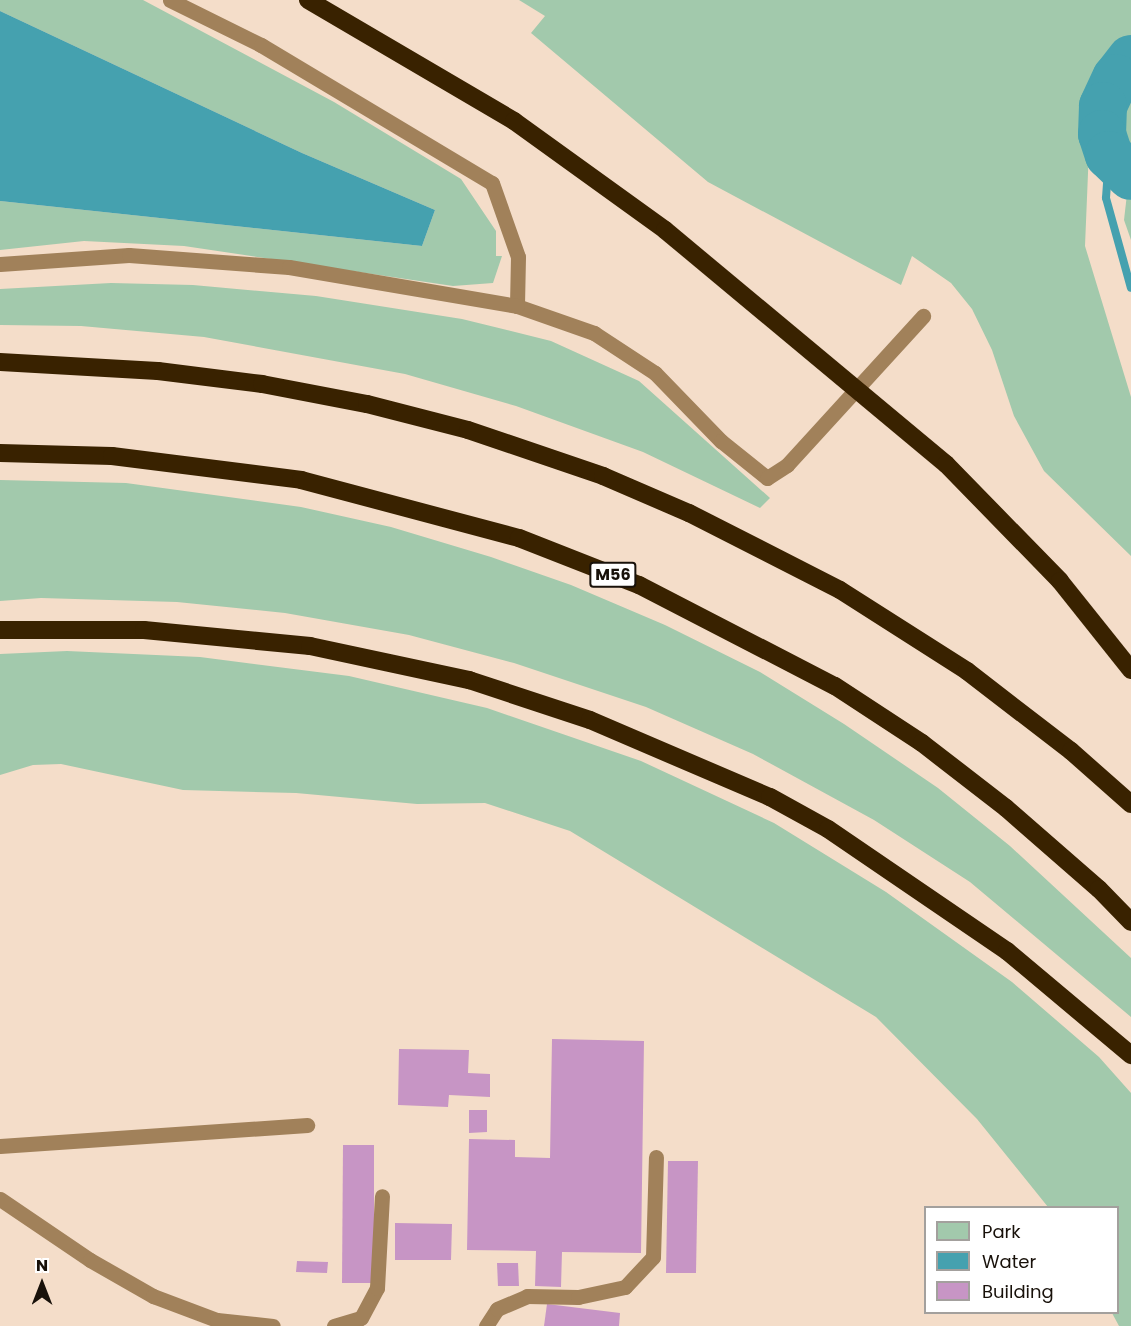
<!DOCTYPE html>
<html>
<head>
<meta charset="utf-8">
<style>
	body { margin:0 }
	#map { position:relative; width:1131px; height:1326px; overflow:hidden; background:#f4ddc9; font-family:Poppins,sans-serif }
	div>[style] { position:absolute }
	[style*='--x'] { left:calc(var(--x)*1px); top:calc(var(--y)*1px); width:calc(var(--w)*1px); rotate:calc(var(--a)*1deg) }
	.green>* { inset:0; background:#a2c9ac }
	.water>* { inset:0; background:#45a1af }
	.stream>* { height:8px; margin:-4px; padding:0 4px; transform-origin:4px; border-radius:4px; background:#45a1af }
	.river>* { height:48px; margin:-24px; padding:0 24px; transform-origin:24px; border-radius:24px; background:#45a1af }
	.building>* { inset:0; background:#c795c5 }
	.service>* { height:15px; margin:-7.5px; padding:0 7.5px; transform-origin:7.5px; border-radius:7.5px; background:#a1815a }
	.motorway>* { height:18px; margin:-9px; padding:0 9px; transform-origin:9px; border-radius:9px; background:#392200 }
	span { translate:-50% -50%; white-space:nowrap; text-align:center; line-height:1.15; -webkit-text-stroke:4.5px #fff; paint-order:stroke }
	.shield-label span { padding:2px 4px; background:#fff; border:2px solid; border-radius:4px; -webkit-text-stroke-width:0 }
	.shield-label { font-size:16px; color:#18110a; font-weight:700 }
	.legend { position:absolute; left:924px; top:1206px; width:195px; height:108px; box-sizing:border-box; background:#fff; border:2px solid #a3a09d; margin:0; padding:8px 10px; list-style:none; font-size:18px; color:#18110a }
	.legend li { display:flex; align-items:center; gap:12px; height:30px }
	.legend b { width:30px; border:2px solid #a3a09d }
	.north { position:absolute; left:12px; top:1254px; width:60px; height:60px; -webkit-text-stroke:4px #fff; paint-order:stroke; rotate:0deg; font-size:16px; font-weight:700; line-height:24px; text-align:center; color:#18110a }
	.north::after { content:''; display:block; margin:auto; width:21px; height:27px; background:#18110a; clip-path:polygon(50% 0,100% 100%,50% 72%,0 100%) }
</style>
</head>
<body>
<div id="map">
	<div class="green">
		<i style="clip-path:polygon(0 0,143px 0,334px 102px,461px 179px,496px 231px,496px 256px,502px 256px,493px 283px,453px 286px,184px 246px,84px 241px,0 250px,0 201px,422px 246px,435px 210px,302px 153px,0 11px)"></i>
		<i style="clip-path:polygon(519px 0,1131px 0,1131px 38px,1101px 75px,1089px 149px,1085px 246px,1131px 397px,1131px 556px,1044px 471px,1014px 416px,992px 350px,972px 309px,951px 283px,912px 256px,901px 285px,708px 182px,531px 33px,545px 16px)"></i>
		<i style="clip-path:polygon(1131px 90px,1131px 160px,1116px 147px,1122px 103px)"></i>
		<i style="clip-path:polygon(1127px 194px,1131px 197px,1131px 240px,1124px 220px)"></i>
		<i style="clip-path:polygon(111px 283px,193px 285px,316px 296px,462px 319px,551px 341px,639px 381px,770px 498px,760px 508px,643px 452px,516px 406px,405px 374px,204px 337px,81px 326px,0 325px,0 289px)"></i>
		<i style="clip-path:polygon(0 480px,126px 483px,301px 507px,391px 527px,491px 557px,571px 585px,665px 625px,760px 672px,844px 724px,938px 788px,1010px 846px,1131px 958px,1131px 1017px,970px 882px,874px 820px,753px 754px,646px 707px,514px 663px,409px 635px,285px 613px,177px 602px,41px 598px,0 601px)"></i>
		<i style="clip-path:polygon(67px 651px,200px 657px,349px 676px,487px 708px,641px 761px,774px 823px,886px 892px,1012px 982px,1099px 1057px,1131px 1093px,1131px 1326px,1119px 1326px,1112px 1313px,1118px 1312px,1118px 1208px,1048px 1207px,977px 1119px,876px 1017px,570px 831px,485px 803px,417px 804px,296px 793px,183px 790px,61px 764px,33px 765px,0 775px,0 654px)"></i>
	</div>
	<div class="water">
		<i style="clip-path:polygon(0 11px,302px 153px,435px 210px,422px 246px,0 201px)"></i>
	</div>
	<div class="stream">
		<i style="--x:1109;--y:155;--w:43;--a:94"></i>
		<i style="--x:1106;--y:198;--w:93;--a:74.5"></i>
	</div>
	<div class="river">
		<i style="--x:1131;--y:59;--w:24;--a:128"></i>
		<i style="--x:1116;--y:78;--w:31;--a:115"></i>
		<i style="--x:1103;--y:106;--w:28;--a:92"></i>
		<i style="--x:1102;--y:134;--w:22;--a:72"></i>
		<i style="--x:1109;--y:155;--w:30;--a:44"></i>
	</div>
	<div class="building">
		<i style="clip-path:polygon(552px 1039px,644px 1041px,641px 1253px,562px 1252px,561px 1287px,535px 1286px,536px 1251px,467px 1250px,469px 1139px,515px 1140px,515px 1157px,550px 1158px)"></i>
		<i style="clip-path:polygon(399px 1049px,469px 1050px,468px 1073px,490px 1074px,490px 1097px,449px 1095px,448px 1107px,398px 1105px)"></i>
		<i style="clip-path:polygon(469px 1110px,487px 1110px,487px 1132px,469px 1133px)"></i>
		<i style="clip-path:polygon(343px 1145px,374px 1145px,374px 1283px,342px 1283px)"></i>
		<i style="clip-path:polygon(668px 1161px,698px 1161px,696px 1273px,666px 1273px)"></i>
		<i style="clip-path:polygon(395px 1223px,452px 1224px,451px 1260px,395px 1260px)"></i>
		<i style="clip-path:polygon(297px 1261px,328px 1262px,327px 1273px,296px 1272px)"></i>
		<i style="clip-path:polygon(497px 1263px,518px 1263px,519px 1286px,498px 1286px)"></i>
		<i style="clip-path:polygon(547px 1304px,620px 1313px,619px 1326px,544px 1326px)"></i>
	</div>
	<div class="service">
		<i style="--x:170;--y:0;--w:102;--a:26.3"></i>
		<i style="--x:261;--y:45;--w:269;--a:30.9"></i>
		<i style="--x:492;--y:183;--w:78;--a:70.6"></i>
		<i style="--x:518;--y:257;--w:49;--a:91.2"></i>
		<i style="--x:517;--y:306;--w:82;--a:19.3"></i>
		<i style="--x:594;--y:333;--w:73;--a:33.3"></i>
		<i style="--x:655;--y:373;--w:95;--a:45.9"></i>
		<i style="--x:721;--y:441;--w:59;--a:38.8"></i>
		<i style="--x:767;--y:478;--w:24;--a:-33"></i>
		<i style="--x:787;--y:465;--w:202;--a:-47.6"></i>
		<i style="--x:0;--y:264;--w:129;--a:-4"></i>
		<i style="--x:129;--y:255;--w:160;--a:4.3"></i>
		<i style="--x:289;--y:267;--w:231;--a:9.7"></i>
		<i style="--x:0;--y:1146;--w:308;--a:-3.9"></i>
		<i style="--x:0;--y:1199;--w:109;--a:34.1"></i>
		<i style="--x:90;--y:1260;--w:73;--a:29.7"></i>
		<i style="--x:153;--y:1296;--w:68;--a:20.6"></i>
		<i style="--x:217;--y:1320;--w:56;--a:6.1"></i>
		<i style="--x:334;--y:1326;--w:28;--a:-17"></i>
		<i style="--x:361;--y:1318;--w:34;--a:-62"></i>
		<i style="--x:377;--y:1288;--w:92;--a:-86.9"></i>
		<i style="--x:486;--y:1326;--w:20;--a:-57"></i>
		<i style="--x:497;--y:1309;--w:33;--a:-23"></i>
		<i style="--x:527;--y:1296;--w:51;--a:1.1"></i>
		<i style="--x:578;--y:1297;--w:48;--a:-12"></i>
		<i style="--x:625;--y:1287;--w:41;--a:-47"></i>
		<i style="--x:653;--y:1257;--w:100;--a:-88.3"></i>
	</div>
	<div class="motorway">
		<i style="--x:308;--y:0;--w:239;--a:30.4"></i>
		<i style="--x:514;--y:121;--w:186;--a:35.8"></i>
		<i style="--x:665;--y:230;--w:366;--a:39.8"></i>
		<i style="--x:946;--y:464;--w:163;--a:45.7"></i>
		<i style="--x:1060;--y:581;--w:114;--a:51.4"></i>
		<i style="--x:0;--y:362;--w:158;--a:3.3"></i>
		<i style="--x:158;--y:371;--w:105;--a:7.1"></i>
		<i style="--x:262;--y:384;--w:107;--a:10.8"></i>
		<i style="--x:367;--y:404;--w:104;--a:14.4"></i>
		<i style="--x:468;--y:430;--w:143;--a:18.8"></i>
		<i style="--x:603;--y:476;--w:94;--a:23.3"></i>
		<i style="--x:689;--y:513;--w:169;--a:27"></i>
		<i style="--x:840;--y:590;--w:151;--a:32.5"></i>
		<i style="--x:967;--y:671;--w:131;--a:37.6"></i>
		<i style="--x:1071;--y:751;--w:80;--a:41.5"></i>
		<i style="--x:0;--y:453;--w:112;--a:1.5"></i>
		<i style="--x:112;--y:456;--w:191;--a:7.2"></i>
		<i style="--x:301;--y:480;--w:226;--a:14.9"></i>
		<i style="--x:519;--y:538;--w:129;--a:21.4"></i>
		<i style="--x:639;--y:585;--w:220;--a:27.3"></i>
		<i style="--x:835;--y:686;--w:104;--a:33.2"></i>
		<i style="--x:922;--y:743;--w:106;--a:37.7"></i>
		<i style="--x:1006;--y:808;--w:123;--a:41.1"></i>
		<i style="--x:1099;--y:889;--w:46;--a:45.9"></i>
		<i style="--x:0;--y:630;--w:144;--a:0"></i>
		<i style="--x:144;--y:630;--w:167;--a:5.5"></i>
		<i style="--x:310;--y:646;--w:163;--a:12.1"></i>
		<i style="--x:469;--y:680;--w:127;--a:18.3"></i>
		<i style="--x:590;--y:720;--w:196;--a:23.2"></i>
		<i style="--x:770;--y:797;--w:66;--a:28.9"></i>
		<i style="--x:828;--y:829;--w:217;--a:34.3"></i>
		<i style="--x:1007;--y:951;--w:162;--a:40"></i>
	</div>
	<div class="shield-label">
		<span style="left:613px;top:575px">M56</span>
	</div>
	<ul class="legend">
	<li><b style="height:16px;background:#a2c9ac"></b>Park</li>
	<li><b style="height:16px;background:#45a1af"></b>Water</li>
	<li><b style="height:16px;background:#c795c5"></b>Building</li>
	</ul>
	<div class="north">N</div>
</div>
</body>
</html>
